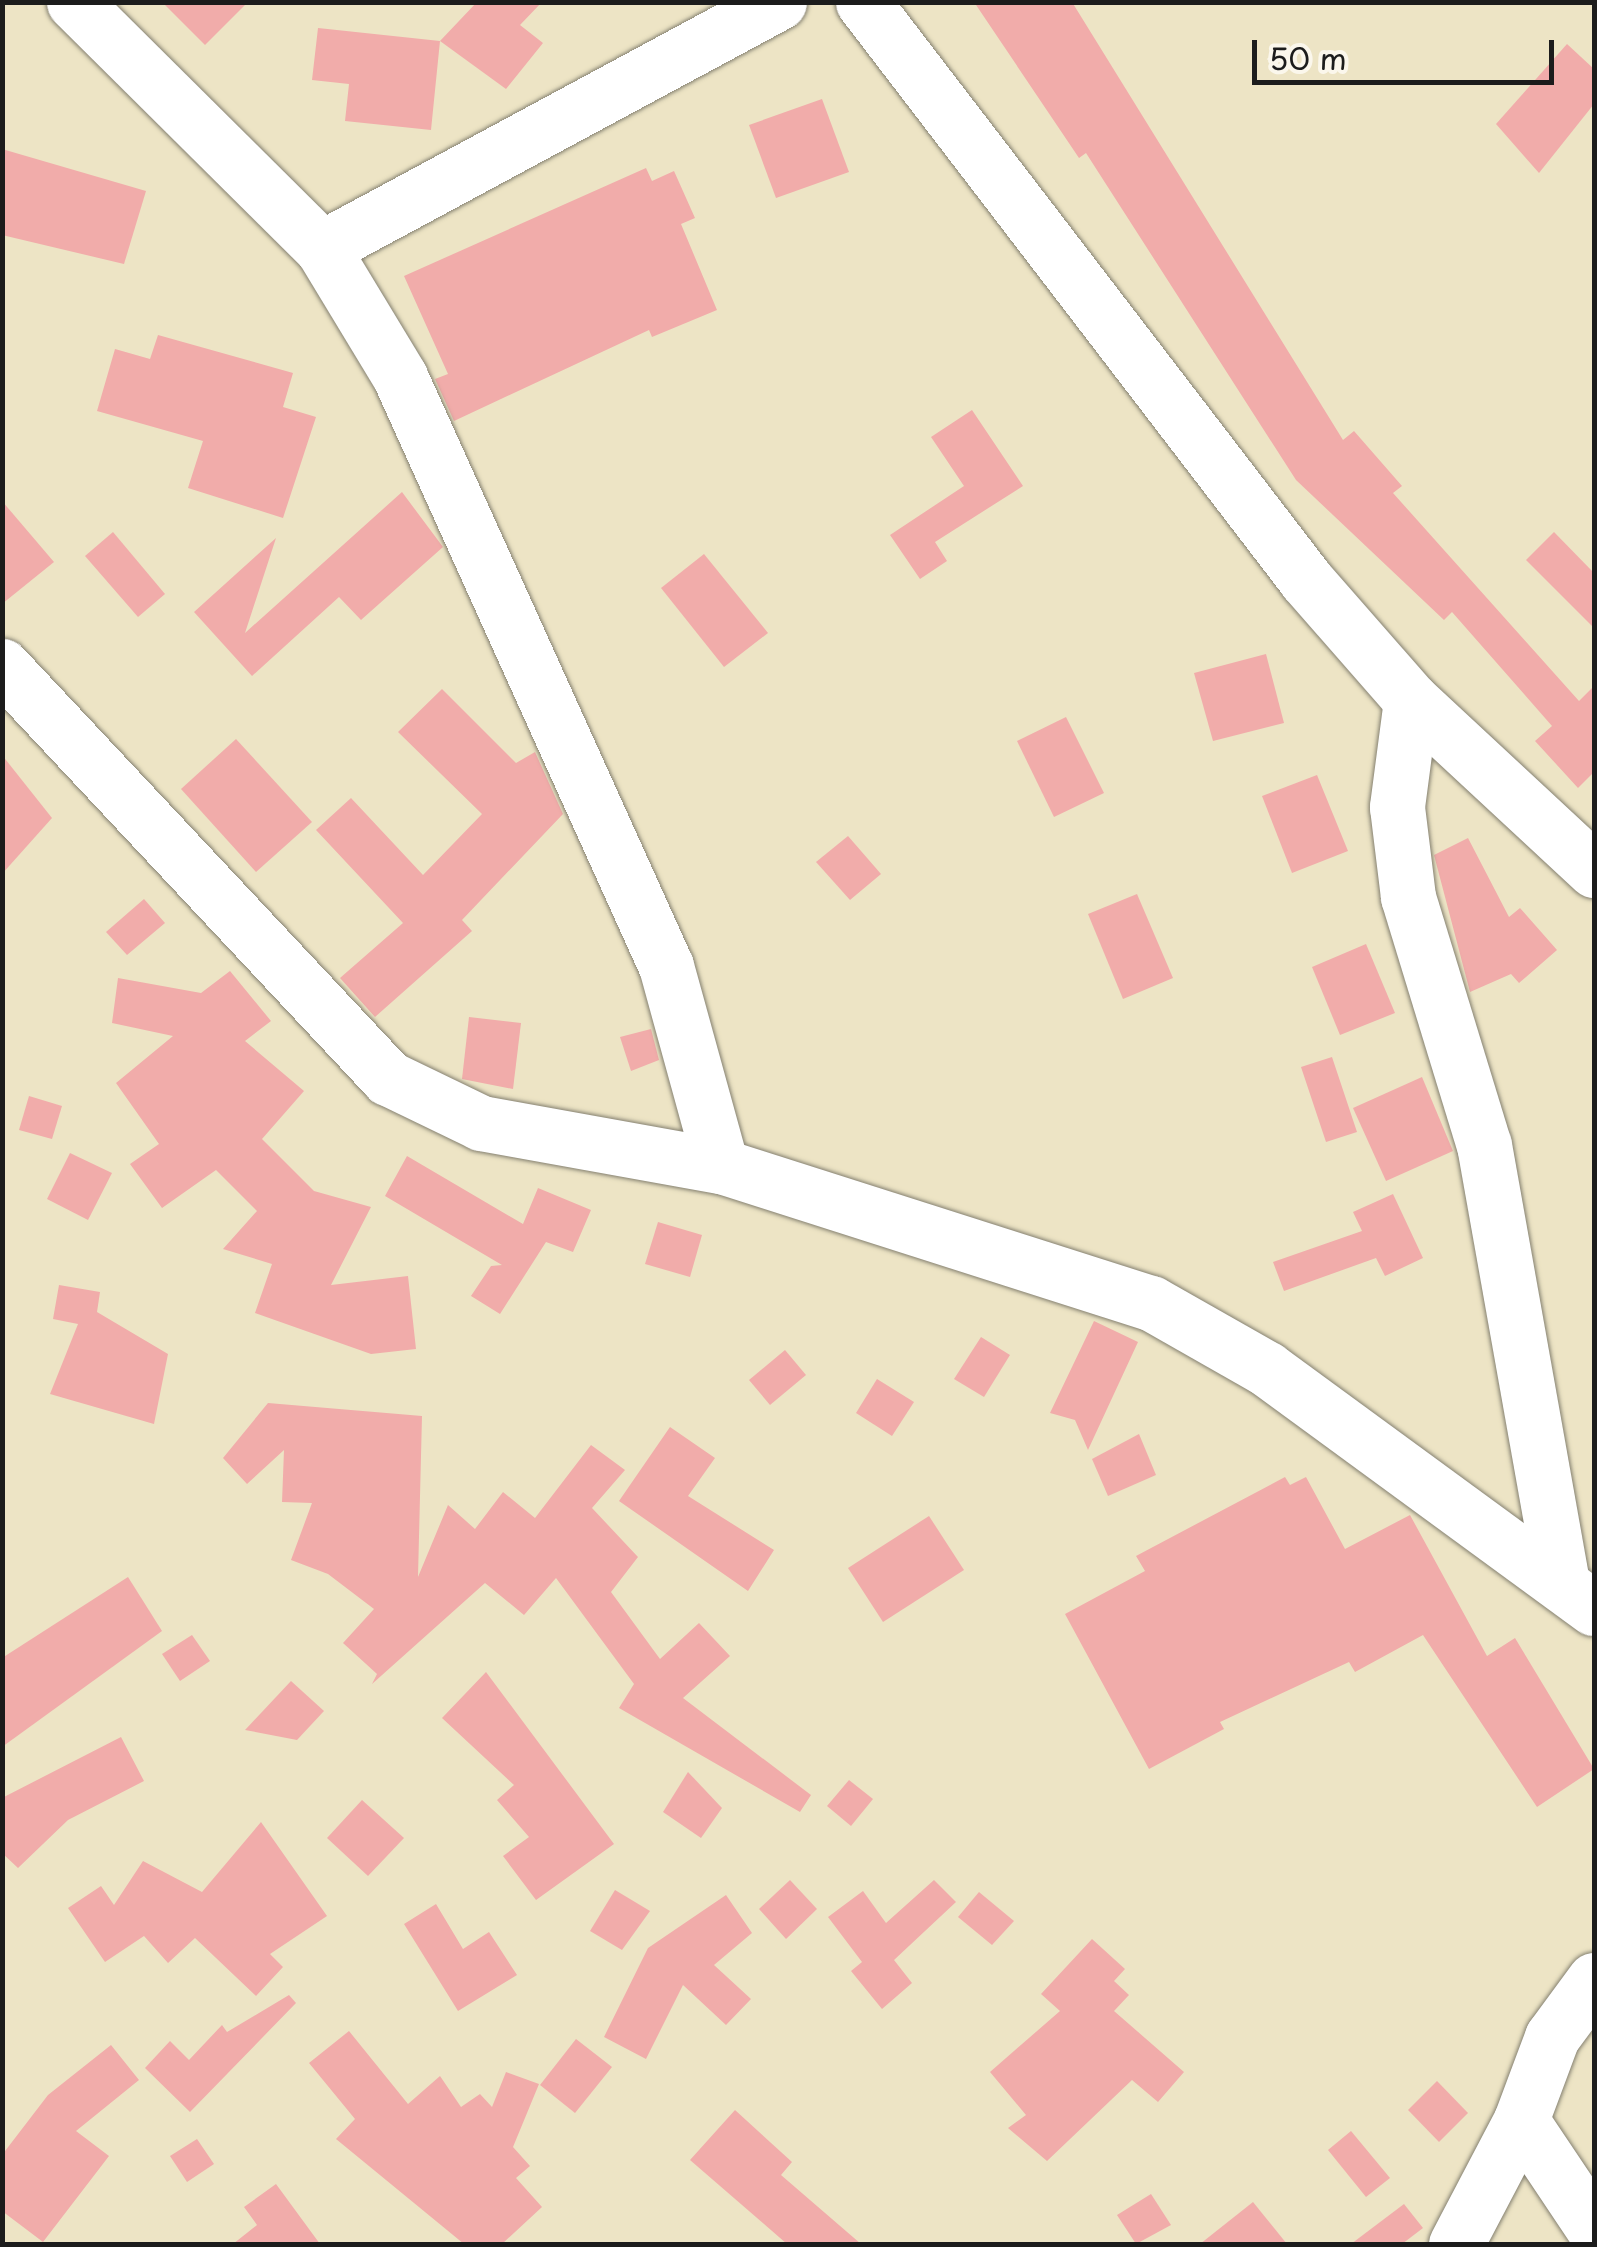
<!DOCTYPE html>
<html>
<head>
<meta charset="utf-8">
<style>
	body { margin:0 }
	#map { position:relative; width:1597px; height:2247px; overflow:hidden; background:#ede4c5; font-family:"Playpen Sans",sans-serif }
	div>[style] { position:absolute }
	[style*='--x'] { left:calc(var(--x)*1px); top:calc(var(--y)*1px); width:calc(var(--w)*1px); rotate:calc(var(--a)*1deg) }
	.building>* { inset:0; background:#f1acaa }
	.roads { filter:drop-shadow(0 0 2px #848070) drop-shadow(0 0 2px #848070) }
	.minor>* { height:55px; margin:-27.5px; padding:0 27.5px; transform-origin:27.5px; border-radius:27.5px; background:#fff }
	span { translate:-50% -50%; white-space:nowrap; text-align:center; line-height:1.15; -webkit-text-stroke:8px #fbf7ec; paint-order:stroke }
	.frame { position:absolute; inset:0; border:5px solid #1c1c1c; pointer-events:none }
	.scale { position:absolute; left:1252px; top:40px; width:302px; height:45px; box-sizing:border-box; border:5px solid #1c1c1c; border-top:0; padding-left:12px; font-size:30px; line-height:35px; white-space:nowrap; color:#1c1c1c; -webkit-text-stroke:8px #fbf7ec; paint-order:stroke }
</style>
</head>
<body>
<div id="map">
	<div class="building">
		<i style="clip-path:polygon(162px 2px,248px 2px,205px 45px)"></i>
		<i style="clip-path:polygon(477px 2px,542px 2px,520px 25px,543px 43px,506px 89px,440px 41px)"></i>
		<i style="clip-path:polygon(974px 2px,1072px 2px,1343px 440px,1354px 431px,1402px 486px,1393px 493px,1579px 701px,1594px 686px,1594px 772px,1578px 788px,1535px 741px,1552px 726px,1452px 612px,1444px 620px,1296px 480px,1086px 153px,1079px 158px)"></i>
		<i style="clip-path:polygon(318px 28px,440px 41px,431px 130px,345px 121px,349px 84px,312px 80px)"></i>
		<i style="clip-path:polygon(1567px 44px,1594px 69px,1594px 104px,1539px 173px,1496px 124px)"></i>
		<i style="clip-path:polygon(822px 99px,849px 172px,776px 198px,749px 125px)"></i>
		<i style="clip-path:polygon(2px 149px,146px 191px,124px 264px,2px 235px)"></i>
		<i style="clip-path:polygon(646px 168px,652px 181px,674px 171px,695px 218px,681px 224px,717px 310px,652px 337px,649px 330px,454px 421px,435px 379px,448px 374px,404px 276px)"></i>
		<i style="clip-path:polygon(158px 335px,293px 373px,283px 407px,316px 417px,283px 518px,188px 488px,203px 441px,97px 411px,115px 349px,150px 359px)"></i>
		<i style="clip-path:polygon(972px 410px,1023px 486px,935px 542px,947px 561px,920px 579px,890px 535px,964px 486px,931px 437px)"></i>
		<i style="clip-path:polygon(402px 492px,443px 547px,361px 620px,339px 597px,252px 676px,194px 612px,276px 538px,245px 633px)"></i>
		<i style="clip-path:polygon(2px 501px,54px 562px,2px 604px)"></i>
		<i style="clip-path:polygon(113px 532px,165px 594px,138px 617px,85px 556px)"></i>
		<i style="clip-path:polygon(1554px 532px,1594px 573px,1594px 628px,1526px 560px)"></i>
		<i style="clip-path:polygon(704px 554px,768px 633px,724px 667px,661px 588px)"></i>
		<i style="clip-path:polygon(1266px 654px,1284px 723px,1213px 741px,1194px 673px)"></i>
		<i style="clip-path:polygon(442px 689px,516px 763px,535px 752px,563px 814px,462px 920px,472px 931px,375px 1017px,340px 978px,403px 923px,316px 830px,351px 798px,423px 875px,482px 814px,398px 732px)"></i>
		<i style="clip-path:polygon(1066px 717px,1104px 793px,1054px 817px,1017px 741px)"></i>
		<i style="clip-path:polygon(236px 739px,312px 822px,256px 872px,181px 789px)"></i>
		<i style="clip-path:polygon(2px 755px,52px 818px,2px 874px)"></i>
		<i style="clip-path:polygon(1317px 775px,1348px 851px,1292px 873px,1262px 796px)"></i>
		<i style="clip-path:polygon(848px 836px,881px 874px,850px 900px,816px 862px)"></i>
		<i style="clip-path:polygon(1468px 838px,1509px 917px,1520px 908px,1557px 950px,1519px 983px,1511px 974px,1470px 992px,1434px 855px)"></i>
		<i style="clip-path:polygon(1137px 894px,1173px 978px,1123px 999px,1088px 914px)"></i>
		<i style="clip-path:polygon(144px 899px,165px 923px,127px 955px,106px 932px)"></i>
		<i style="clip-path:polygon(1366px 944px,1395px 1013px,1340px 1035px,1312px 967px)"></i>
		<i style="clip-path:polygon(230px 971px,271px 1021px,245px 1041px,304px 1091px,262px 1139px,314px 1191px,371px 1207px,331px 1285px,408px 1276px,416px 1349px,371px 1354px,255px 1313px,272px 1264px,223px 1249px,257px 1211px,216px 1170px,162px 1208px,130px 1164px,159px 1144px,116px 1083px,173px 1036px,112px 1023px,118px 978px,201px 993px)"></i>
		<i style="clip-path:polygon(469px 1017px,521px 1023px,513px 1089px,462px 1079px)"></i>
		<i style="clip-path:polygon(651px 1029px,659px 1060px,631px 1071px,620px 1037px)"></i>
		<i style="clip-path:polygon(1332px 1057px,1357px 1132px,1326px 1142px,1301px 1067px)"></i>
		<i style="clip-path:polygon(1422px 1077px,1453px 1151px,1386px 1181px,1353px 1108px)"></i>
		<i style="clip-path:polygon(29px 1096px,62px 1106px,52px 1139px,19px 1130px)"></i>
		<i style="clip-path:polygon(70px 1153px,112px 1173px,88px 1220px,47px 1199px)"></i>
		<i style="clip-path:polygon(407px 1156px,523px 1224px,538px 1188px,591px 1210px,573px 1252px,546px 1242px,500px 1314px,471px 1296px,491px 1266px,502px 1265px,385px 1196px)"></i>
		<i style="clip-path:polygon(1393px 1194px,1423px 1258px,1385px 1276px,1376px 1258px,1284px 1291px,1273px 1262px,1362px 1231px,1353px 1212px)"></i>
		<i style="clip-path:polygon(658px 1222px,702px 1235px,690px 1277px,645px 1264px)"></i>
		<i style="clip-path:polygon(59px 1285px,100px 1292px,97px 1312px,168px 1354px,154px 1424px,50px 1394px,78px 1324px,53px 1319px)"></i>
		<i style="clip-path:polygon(1094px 1321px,1138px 1342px,1088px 1450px,1075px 1420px,1050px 1413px)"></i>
		<i style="clip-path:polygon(981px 1337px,1010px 1355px,984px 1397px,954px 1379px)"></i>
		<i style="clip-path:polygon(785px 1350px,806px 1375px,770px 1405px,749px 1380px)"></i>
		<i style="clip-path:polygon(877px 1379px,914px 1402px,892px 1436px,856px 1413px)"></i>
		<i style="clip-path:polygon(268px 1403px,422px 1416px,418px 1577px,448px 1505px,475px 1529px,503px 1492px,535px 1518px,591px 1445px,625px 1470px,592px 1508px,638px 1557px,611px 1592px,660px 1659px,699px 1623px,730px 1656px,683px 1698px,811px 1795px,800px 1812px,619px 1708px,634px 1684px,556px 1578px,524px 1615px,485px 1583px,372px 1684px,377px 1674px,343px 1643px,374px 1609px,328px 1574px,291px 1560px,312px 1503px,282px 1502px,284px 1450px,247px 1484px,223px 1458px)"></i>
		<i style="clip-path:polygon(670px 1427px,715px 1458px,688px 1496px,774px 1550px,748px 1591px,619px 1501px)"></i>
		<i style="clip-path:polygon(1139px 1434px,1156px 1475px,1108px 1496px,1092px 1459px)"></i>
		<i style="clip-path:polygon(1285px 1477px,1290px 1485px,1306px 1477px,1345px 1549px,1410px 1515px,1487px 1656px,1515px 1638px,1594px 1769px,1537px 1807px,1423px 1635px,1355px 1672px,1349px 1662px,1220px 1722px,1224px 1729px,1149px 1769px,1065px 1614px,1145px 1571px,1136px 1556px)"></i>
		<i style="clip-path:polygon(929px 1516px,964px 1570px,883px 1622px,848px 1568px)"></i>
		<i style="clip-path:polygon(128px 1577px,162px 1631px,2px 1747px,2px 1658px)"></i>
		<i style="clip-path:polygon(192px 1635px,210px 1661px,180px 1681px,162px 1654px)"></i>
		<i style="clip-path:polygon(486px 1672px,614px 1844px,536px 1900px,503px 1856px,529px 1837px,497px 1800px,514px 1785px,442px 1718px)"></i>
		<i style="clip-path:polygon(291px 1681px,324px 1711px,297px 1740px,245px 1730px)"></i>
		<i style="clip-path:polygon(121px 1737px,144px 1781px,68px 1820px,18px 1868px,2px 1853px,2px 1798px)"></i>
		<i style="clip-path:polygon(688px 1772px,722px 1808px,701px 1838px,663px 1812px)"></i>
		<i style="clip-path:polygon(849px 1780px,873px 1799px,851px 1826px,827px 1806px)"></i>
		<i style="clip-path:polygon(362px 1800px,404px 1838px,368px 1876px,327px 1838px)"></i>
		<i style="clip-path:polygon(261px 1822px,327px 1916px,270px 1954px,283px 1967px,256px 1996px,195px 1938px,168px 1963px,144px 1936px,105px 1962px,68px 1908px,101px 1886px,114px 1905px,143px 1861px,202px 1892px)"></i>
		<i style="clip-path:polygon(790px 1880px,817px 1909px,786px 1939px,759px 1909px)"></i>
		<i style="clip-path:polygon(934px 1880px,956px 1902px,894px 1960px,912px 1983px,882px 2009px,851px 1971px,862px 1962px,828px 1917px,863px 1891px,886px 1923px)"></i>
		<i style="clip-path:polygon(615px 1890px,650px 1911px,622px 1950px,590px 1931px)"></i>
		<i style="clip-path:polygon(979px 1892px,1014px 1921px,992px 1945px,958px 1917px)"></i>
		<i style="clip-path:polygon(726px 1895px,752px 1933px,714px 1965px,751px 1999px,726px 2025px,683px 1985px,646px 2059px,604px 2037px,648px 1948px)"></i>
		<i style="clip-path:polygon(436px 1904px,463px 1949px,489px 1932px,517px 1975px,458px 2011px,404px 1924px)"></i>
		<i style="clip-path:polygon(1092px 1939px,1125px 1969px,1114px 1981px,1129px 1995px,1114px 2011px,1184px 2072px,1158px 2102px,1132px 2080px,1047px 2161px,1008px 2128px,1026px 2115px,990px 2072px,1060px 2011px,1041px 1994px)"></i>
		<i style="clip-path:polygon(289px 1995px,296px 2003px,190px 2112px,145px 2068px,170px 2041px,189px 2060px,222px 2025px,227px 2032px)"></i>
		<i style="clip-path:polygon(349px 2031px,408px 2104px,440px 2076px,461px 2107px,480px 2094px,492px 2107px,506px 2072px,539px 2084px,513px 2147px,530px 2166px,516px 2178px,542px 2207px,502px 2244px,464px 2244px,336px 2139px,355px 2119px,309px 2063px)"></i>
		<i style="clip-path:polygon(576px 2039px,612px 2067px,575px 2113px,540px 2085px)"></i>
		<i style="clip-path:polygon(111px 2045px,139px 2080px,76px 2131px,109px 2156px,43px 2242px,2px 2211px,2px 2155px,48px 2095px)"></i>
		<i style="clip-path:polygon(1437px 2081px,1468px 2113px,1439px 2142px,1408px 2110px)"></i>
		<i style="clip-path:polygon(735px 2110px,792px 2162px,781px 2175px,861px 2244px,787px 2244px,690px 2160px)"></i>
		<i style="clip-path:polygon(1351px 2131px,1390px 2178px,1366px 2197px,1328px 2150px)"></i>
		<i style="clip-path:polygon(197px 2139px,214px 2164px,187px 2182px,170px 2156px)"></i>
		<i style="clip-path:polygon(276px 2184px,320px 2244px,233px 2244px,257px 2225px,244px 2207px)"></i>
		<i style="clip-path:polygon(1151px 2194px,1171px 2225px,1136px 2244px,1117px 2215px)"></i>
		<i style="clip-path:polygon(1253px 2202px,1287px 2244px,1200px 2244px)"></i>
		<i style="clip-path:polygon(1404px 2204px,1423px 2228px,1402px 2244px,1351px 2244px)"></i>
	</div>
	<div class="roads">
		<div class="minor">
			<i style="--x:74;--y:2;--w:349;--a:44.8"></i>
			<i style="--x:322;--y:248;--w:151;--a:58.8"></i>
			<i style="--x:400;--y:377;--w:646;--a:65.7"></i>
			<i style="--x:666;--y:966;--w:207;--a:74.6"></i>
			<i style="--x:863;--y:2;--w:728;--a:52.53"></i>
			<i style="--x:1306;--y:580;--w:159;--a:48.8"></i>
			<i style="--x:1411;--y:700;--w:250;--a:42.9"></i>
			<i style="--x:322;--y:248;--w:519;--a:-28.29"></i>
			<i style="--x:2;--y:666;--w:565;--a:46.87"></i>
			<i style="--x:388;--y:1078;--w:103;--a:25.8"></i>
			<i style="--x:481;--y:1123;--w:244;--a:10.2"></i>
			<i style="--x:721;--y:1166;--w:451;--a:17.7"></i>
			<i style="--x:1151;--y:1303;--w:133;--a:29.6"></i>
			<i style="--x:1267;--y:1369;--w:405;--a:36.2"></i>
			<i style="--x:1411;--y:700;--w:108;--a:97.5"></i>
			<i style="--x:1397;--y:807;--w:91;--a:83"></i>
			<i style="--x:1408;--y:897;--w:259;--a:73"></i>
			<i style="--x:1484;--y:1145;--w:438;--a:79.9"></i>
			<i style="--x:1521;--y:2120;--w:131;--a:56.2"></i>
			<i style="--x:1456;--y:2244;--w:140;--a:-62.3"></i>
			<i style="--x:1521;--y:2120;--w:89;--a:-69.5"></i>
			<i style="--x:1552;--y:2037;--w:71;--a:-53.6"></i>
		</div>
	</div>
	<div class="frame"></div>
	<div class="scale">50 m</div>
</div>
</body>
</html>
